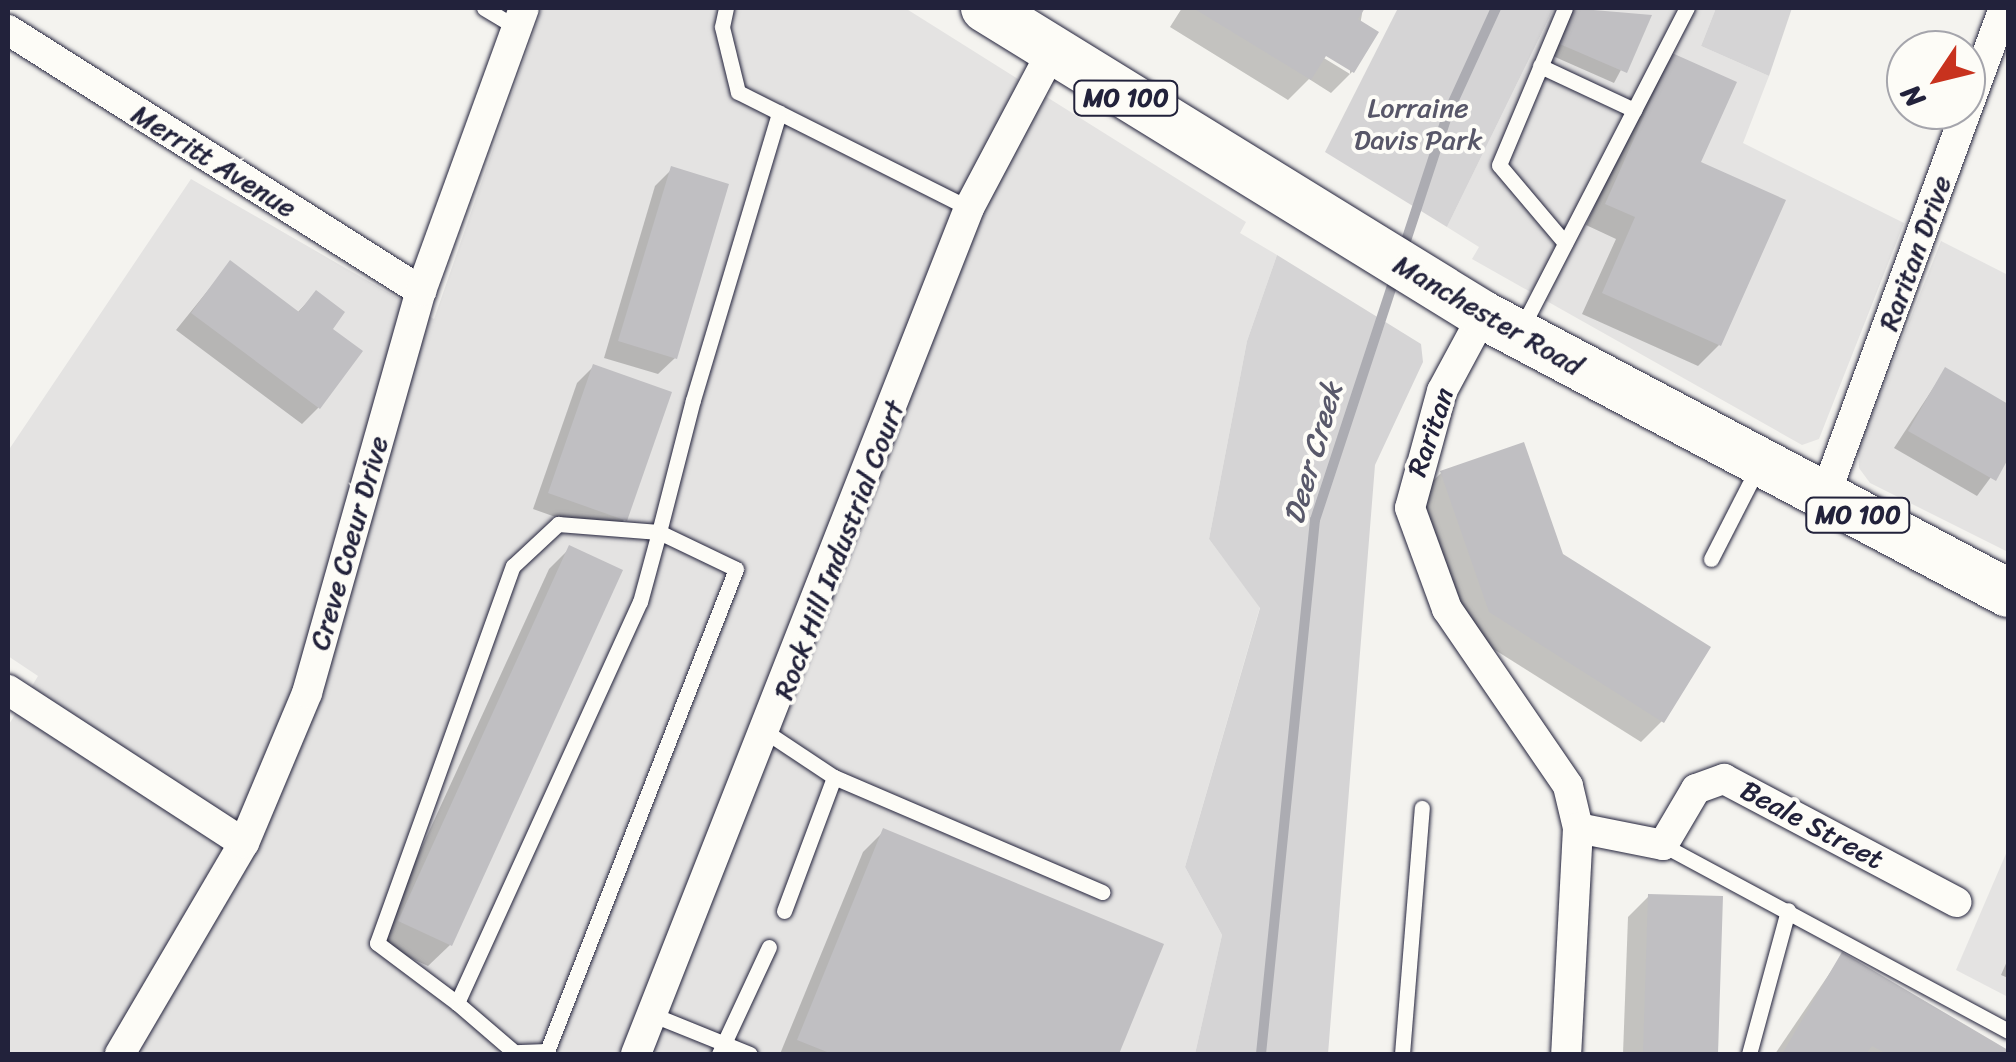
<!DOCTYPE html>
<html>
<head>
<meta charset="utf-8">
<style>
	body { margin:0 }
	#map { position:relative; width:2016px; height:1062px; overflow:hidden; background:#f4f3ef; font-family:Sriracha,sans-serif }
	div>[style] { position:absolute }
	[style*='--x'] { left:calc(var(--x)*1px); top:calc(var(--y)*1px); width:calc(var(--w)*1px); rotate:calc(var(--a)*1deg) }
	.built>* { inset:0; background:#e4e3e2 }
	.green>* { inset:0; background:#d5d4d5 }
	.shadow>* { inset:0; background:#0003 }
	.stream>* { height:10px; margin:-5px; padding:0 5px; transform-origin:5px; border-radius:5px; background:#acacb2 }
	.building>* { inset:0; background:#c0bfc2 }
	.roads { filter:drop-shadow(0 0 2px #22223b) drop-shadow(0 0 2px #22223b) }
	.service>* { height:15px; margin:-7.5px; padding:0 7.5px; transform-origin:7.5px; border-radius:7.5px; background:#fdfcf7 }
	.minor>* { height:30px; margin:-15px; padding:0 15px; transform-origin:15px; border-radius:15px; background:#fdfcf7 }
	.primary>* { height:48px; margin:-24px; padding:0 24px; transform-origin:24px; border-radius:24px; background:#fdfcf7 }
	span { translate:-50% -50%; white-space:nowrap; text-align:center; line-height:1.15; -webkit-text-stroke:8px #fdfcf7; paint-order:stroke }
	.shield-label span { padding:2px 8px; background:#fdfcf7; border:2px solid; border-radius:8px; -webkit-text-stroke-width:0 }
	.shield-label { font-size:25px; color:#22223b; font-weight:700 }
	.park-label { font-size:28px; color:#585769 }
	.street-label { font-size:28px; color:#22223b }
	.water-label { font-size:30px; color:#59596b; font-style:italic }
	.frame { position:absolute; inset:0; border:10px solid #22223b; pointer-events:none }
	.north { position:absolute; left:1886px; top:30px; width:100px; height:100px; box-sizing:border-box; background:#fdfcf7; border:2px solid #a5a5ac; border-radius:50%; rotate:235deg; font-size:28px; font-weight:700; line-height:40px; text-align:center; color:#22223b }
	.north::after { content:''; display:block; margin:auto; width:35px; height:45px; background:#c8321e; clip-path:polygon(50% 0,100% 100%,50% 72%,0 100%) }
</style>
</head>
<body>
<div id="map">
	<div class="built">
		<i style="clip-path:polygon(542px 8px,905px 8px,1246px 222px,1240px 233px,1277px 255px,1247px 341px,1209px 539px,1260px 607px,1185px 867px,1222px 935px,1195px 1054px,8px 1054px,8px 726px,38px 676px,8px 656px,8px 451px,191px 179px,434px 319px)"></i>
		<i style="clip-path:polygon(1554px 8px,1716px 8px,1701px 46px,1769px 76px,1743px 143px,1904px 223px,1819px 439px,1802px 445px,1472px 259px,1479px 247px,1447px 227px)"></i>
		<i style="clip-path:polygon(1941px 241px,2008px 275px,2008px 552px,1870px 483px,1859px 468px,1858px 451px)"></i>
		<i style="clip-path:polygon(2008px 849px,2008px 997px,1956px 970px)"></i>
	</div>
	<div class="green">
		<i style="clip-path:polygon(1398px 8px,1554px 8px,1447px 227px,1325px 152px)"></i>
		<i style="clip-path:polygon(1716px 8px,1792px 8px,1769px 76px,1701px 46px)"></i>
		<i style="clip-path:polygon(1277px 255px,1421px 344px,1423px 362px,1375px 465px,1328px 1054px,1195px 1054px,1222px 935px,1185px 867px,1260px 608px,1209px 539px,1247px 341px)"></i>
	</div>
	<div class="shadow">
		<i style="clip-path:polygon(evenodd,1182px 8px,1363px 8px,1352px 72px,1331px 93px,1309px 79px,1288px 100px,1170px 27px,1182px 8px,1317px 47px,1350px 68px,1350px 74px,1314px 52px,1317px 47px)"></i>
		<i style="clip-path:polygon(1565px 8px,1649px 17px,1614px 83px,1546px 53px)"></i>
		<i style="clip-path:polygon(1673px 56px,1698px 163px,1719px 345px,1698px 366px,1582px 314px,1616px 239px,1586px 225px,1652px 77px)"></i>
		<i style="clip-path:polygon(672px 169px,675px 358px,658px 374px,604px 358px,655px 186px)"></i>
		<i style="clip-path:polygon(230px 263px,297px 313px,316px 293px,329px 329px,318px 408px,302px 424px,176px 330px)"></i>
		<i style="clip-path:polygon(593px 367px,625px 519px,609px 536px,533px 509px,577px 383px)"></i>
		<i style="clip-path:polygon(1945px 370px,2008px 407px,2008px 454px,1977px 496px,1894px 448px)"></i>
		<i style="clip-path:polygon(1441px 473px,1561px 555px,1662px 721px,1641px 742px,1468px 633px,1420px 494px)"></i>
		<i style="clip-path:polygon(570px 548px,450px 945px,428px 966px,378px 943px,549px 569px)"></i>
		<i style="clip-path:polygon(884px 831px,1161px 945px,1116px 1054px,780px 1054px,863px 852px)"></i>
		<i style="clip-path:polygon(1649px 896px,1720px 898px,1715px 1054px,1623px 1054px,1628px 917px)"></i>
		<i style="clip-path:polygon(1842px 955px,2008px 1053px,2008px 1054px,1775px 1054px)"></i>
		<i style="clip-path:polygon(2008px 959px,2008px 978px,2001px 975px)"></i>
	</div>
	<div class="stream">
		<i style="--x:1403;--y:250;--w:144;--a:-71.8"></i>
		<i style="--x:1448;--y:113;--w:115;--a:-65.4"></i>
		<i style="--x:1261;--y:1054;--w:537;--a:-84.23"></i>
		<i style="--x:1315;--y:520;--w:257;--a:-71.8"></i>
	</div>
	<div class="building">
		<i style="clip-path:polygon(1193px 8px,1365px 8px,1358px 19px,1379px 32px,1354px 73px,1326px 56px,1311px 80px)"></i>
		<i style="clip-path:polygon(1570px 8px,1652px 15px,1627px 73px,1555px 42px)"></i>
		<i style="clip-path:polygon(1672px 53px,1737px 82px,1701px 162px,1786px 200px,1721px 346px,1602px 293px,1635px 217px,1605px 204px)"></i>
		<i style="clip-path:polygon(671px 166px,729px 184px,677px 359px,618px 341px)"></i>
		<i style="clip-path:polygon(230px 260px,299px 312px,316px 290px,345px 312px,333px 329px,363px 351px,320px 409px,191px 313px)"></i>
		<i style="clip-path:polygon(593px 364px,672px 392px,627px 521px,548px 493px)"></i>
		<i style="clip-path:polygon(1945px 367px,2008px 404px,2008px 459px,1996px 481px,1908px 431px)"></i>
		<i style="clip-path:polygon(1524px 442px,1563px 554px,1711px 647px,1664px 723px,1489px 612px,1440px 471px)"></i>
		<i style="clip-path:polygon(569px 545px,623px 570px,452px 946px,398px 921px)"></i>
		<i style="clip-path:polygon(883px 828px,1164px 944px,1119px 1054px,832px 1054px,797px 1040px)"></i>
		<i style="clip-path:polygon(1648px 894px,1723px 896px,1718px 1054px,1643px 1054px)"></i>
		<i style="clip-path:polygon(1842px 952px,2008px 1050px,2008px 1054px,1887px 1054px,1872px 1046px,1866px 1054px,1782px 1054px)"></i>
	</div>
	<div class="roads">
		<div class="service">
			<i style="--x:484;--y:8;--w:39;--a:31"></i>
			<i style="--x:726;--y:8;--w:19;--a:102"></i>
			<i style="--x:722;--y:27;--w:67;--a:76.2"></i>
			<i style="--x:738;--y:92;--w:258;--a:26.7"></i>
			<i style="--x:1540;--y:66;--w:104;--a:25.1"></i>
			<i style="--x:1565;--y:243;--w:102;--a:-130.2"></i>
			<i style="--x:1499;--y:165;--w:170;--a:-67.2"></i>
			<i style="--x:1520;--y:331;--w:364;--a:-62.7"></i>
			<i style="--x:1711;--y:559;--w:106;--a:-62.9"></i>
			<i style="--x:769;--y:734;--w:78;--a:33.5"></i>
			<i style="--x:834;--y:777;--w:292;--a:23.2"></i>
			<i style="--x:1663;--y:845;--w:392;--a:28.3"></i>
			<i style="--x:784;--y:911;--w:143;--a:-69.5"></i>
			<i style="--x:457;--y:1003;--w:100;--a:-143.1"></i>
			<i style="--x:377;--y:943;--w:401;--a:-70.2"></i>
			<i style="--x:513;--y:566;--w:62;--a:-43"></i>
			<i style="--x:558;--y:524;--w:101;--a:4.5"></i>
			<i style="--x:659;--y:532;--w:85;--a:25.7"></i>
			<i style="--x:736;--y:569;--w:518;--a:111.41"></i>
			<i style="--x:547;--y:1051;--w:33;--a:178"></i>
			<i style="--x:514;--y:1052;--w:75;--a:-139.3"></i>
			<i style="--x:457;--y:1003;--w:441;--a:-65.5"></i>
			<i style="--x:640;--y:602;--w:73;--a:-74.8"></i>
			<i style="--x:659;--y:532;--w:136;--a:-75.6"></i>
			<i style="--x:693;--y:400;--w:300;--a:-73.3"></i>
			<i style="--x:656;--y:1016;--w:101;--a:22"></i>
			<i style="--x:719;--y:1054;--w:118;--a:-65"></i>
			<i style="--x:1402;--y:1054;--w:247;--a:-85.4"></i>
			<i style="--x:1749;--y:1054;--w:149;--a:-74.8"></i>
		</div>
		<div class="minor">
			<i style="--x:8;--y:30;--w:489;--a:32.3"></i>
			<i style="--x:1483;--y:315;--w:86;--a:118.3"></i>
			<i style="--x:1442;--y:391;--w:121;--a:105.3"></i>
			<i style="--x:1410;--y:508;--w:108;--a:69.9"></i>
			<i style="--x:1447;--y:609;--w:214;--a:55.6"></i>
			<i style="--x:1568;--y:786;--w:43;--a:76.6"></i>
			<i style="--x:1578;--y:828;--w:226;--a:93"></i>
			<i style="--x:1824;--y:498;--w:522;--a:-69.83"></i>
			<i style="--x:8;--y:690;--w:281;--a:33"></i>
			<i style="--x:1578;--y:828;--w:87;--a:11.3"></i>
			<i style="--x:1663;--y:845;--w:65;--a:-59.5"></i>
			<i style="--x:1696;--y:789;--w:30;--a:-20"></i>
			<i style="--x:1724;--y:779;--w:263;--a:27.9"></i>
			<i style="--x:120;--y:1054;--w:245;--a:-59.6"></i>
			<i style="--x:244;--y:843;--w:163;--a:-67.2"></i>
			<i style="--x:307;--y:693;--w:418;--a:-74.2"></i>
			<i style="--x:421;--y:291;--w:301;--a:-70"></i>
			<i style="--x:636;--y:1054;--w:909;--a:-68.51"></i>
			<i style="--x:969;--y:208;--w:178;--a:-62.1"></i>
		</div>
		<div class="primary">
			<i style="--x:985;--y:8;--w:585;--a:31.65"></i>
			<i style="--x:1483;--y:315;--w:594;--a:27.9"></i>
		</div>
	</div>
	<div class="shield-label">
		<span style="left:1126px;top:98px">MO 100</span>
		<span style="left:1858px;top:515px">MO 100</span>
	</div>
	<div class="park-label">
		<span style="left:1418px;top:124px">Lorraine<br>Davis Park</span>
	</div>
	<div class="street-label">
		<span style="left:214px;top:161px;rotate:32deg">Merritt Avenue</span>
		<span style="left:1915px;top:253px;rotate:-70deg">Raritan Drive</span>
		<span style="left:1488px;top:315px;rotate:30deg">Manchester Road</span>
		<span style="left:1431px;top:432px;rotate:-71deg">Raritan</span>
		<span style="left:349px;top:543px;rotate:-74deg">Creve Coeur Drive</span>
		<span style="left:839px;top:550px;rotate:-69deg">Rock Hill Industrial Court</span>
		<span style="left:1812px;top:825px;rotate:28deg">Beale Street</span>
	</div>
	<div class="water-label">
		<span style="left:1313px;top:453px;rotate:-74deg">Deer Creek</span>
	</div>
	<div class="frame"></div>
	<div class="north">N</div>
</div>
</body>
</html>
